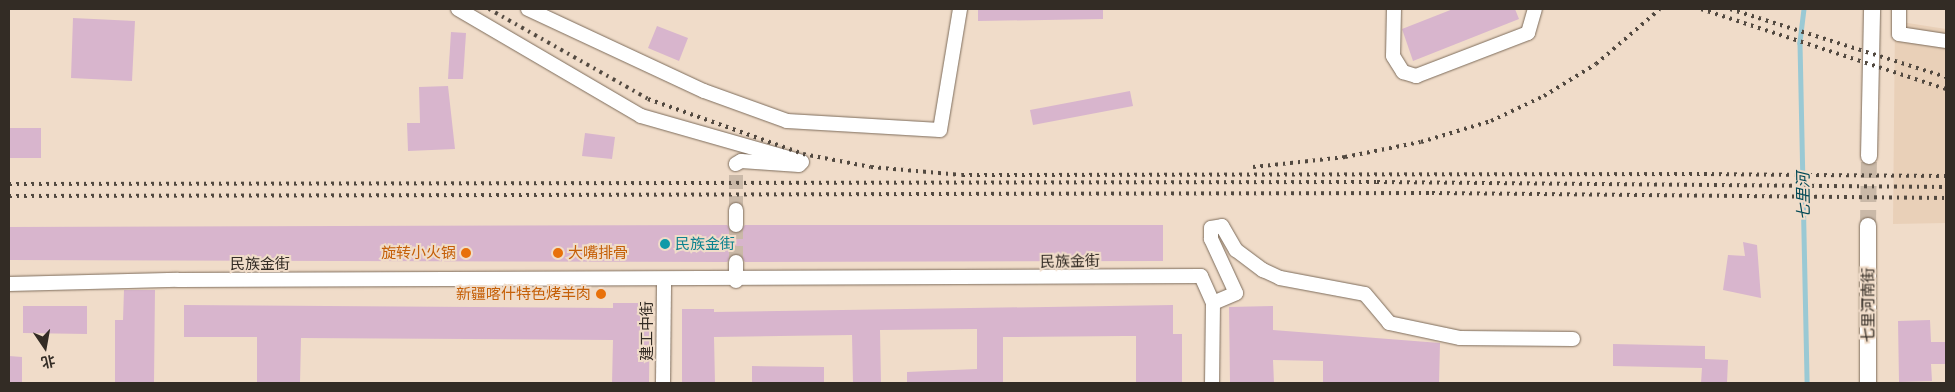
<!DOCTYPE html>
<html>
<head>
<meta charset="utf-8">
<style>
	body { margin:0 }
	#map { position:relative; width:1955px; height:392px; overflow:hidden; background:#f0dcc9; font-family:"Archivo Narrow","Noto Sans SC",sans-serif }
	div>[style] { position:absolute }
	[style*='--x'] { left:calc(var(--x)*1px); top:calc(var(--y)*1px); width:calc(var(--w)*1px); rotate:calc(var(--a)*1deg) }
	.built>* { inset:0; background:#e9d0b8 }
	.stream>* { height:4.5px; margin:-2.25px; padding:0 2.25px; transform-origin:2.25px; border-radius:2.25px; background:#9ac9d4 }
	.building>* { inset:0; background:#d8b5cd }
	.minor-tunnel>* { height:14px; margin-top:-7px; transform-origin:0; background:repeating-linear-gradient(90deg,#cab9a8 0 14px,transparent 0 21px) }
	.tertiary-tunnel>* { height:16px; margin-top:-8px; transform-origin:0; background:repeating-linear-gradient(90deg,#cab9a8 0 16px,transparent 0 24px) }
	.roads { filter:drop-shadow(0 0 1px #7d6c5b) drop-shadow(0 0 1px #7d6c5b) }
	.minor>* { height:14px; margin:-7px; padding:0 7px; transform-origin:7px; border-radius:7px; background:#fff }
	.tertiary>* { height:16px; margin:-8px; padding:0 8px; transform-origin:8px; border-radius:8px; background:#fff }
	.rail>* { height:4px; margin-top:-2px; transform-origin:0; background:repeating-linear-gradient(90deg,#524940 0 2.5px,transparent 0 7.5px) }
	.dots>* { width:14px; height:14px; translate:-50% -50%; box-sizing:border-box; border:2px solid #f0dcc9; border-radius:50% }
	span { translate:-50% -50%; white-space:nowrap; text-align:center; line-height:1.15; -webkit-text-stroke:4px #f0dcc9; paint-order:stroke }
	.culture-label { font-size:15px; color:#0d838f }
	.left { translate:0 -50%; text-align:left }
	.food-label { font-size:15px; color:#c56008 }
	.right { translate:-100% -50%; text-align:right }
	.street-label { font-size:15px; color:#332c25 }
	.water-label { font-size:16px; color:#004855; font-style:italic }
	.frame { position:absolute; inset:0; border:10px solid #332c25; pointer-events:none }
	.north { position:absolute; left:20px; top:322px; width:50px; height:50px; -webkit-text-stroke:4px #f0dcc9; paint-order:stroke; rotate:168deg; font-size:14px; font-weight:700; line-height:20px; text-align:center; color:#332c25 }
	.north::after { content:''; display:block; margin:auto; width:18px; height:22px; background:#332c25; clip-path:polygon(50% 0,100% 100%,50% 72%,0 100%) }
</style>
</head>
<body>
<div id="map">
	<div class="built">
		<i style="clip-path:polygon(1895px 21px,1946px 29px,1946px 223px,1893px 224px)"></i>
	</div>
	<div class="stream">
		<i style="--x:1804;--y:9;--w:34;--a:97"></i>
		<i style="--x:1800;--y:43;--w:340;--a:88.8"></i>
	</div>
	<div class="building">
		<i style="clip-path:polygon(978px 9px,1103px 9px,1103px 19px,978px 21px)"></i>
		<i style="clip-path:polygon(1453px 9px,1515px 9px,1519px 19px,1413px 61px,1402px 29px)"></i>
		<i style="clip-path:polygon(73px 18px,135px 21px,132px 81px,71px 78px)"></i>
		<i style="clip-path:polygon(657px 26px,688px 38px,679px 61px,648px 48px)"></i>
		<i style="clip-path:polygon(451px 32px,466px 33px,463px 79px,448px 79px)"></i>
		<i style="clip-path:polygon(448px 86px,455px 149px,408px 151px,407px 123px,420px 123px,419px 87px)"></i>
		<i style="clip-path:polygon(1130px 91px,1133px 106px,1033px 125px,1030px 110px)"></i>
		<i style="clip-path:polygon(9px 128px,41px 128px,41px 158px,9px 158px)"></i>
		<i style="clip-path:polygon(585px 133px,615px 137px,612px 159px,582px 156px)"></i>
		<i style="clip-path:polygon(727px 225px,736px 234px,745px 225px,1163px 225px,1163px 261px,745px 262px,736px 253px,727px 262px,9px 260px,9px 227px)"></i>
		<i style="clip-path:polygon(1743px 242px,1757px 245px,1761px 298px,1723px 290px,1728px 255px,1745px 256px)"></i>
		<i style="clip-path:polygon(124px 290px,155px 290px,154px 383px,115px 383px,115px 320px,123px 320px)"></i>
		<i style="clip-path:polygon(613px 303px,650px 303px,649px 383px,612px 383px,613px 340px,301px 338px,300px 383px,257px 383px,257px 337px,184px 337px,184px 305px,613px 308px)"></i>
		<i style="clip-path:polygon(1173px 305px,1173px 334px,1182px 334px,1182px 383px,1136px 383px,1136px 336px,1124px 336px,1003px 337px,1003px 383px,907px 383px,907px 372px,977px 369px,977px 329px,880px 330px,881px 383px,853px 383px,852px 335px,714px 337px,715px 383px,682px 383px,682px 309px,714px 309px,714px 312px)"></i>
		<i style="clip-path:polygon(23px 306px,87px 306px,87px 334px,23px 333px)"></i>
		<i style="clip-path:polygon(1273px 306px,1273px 330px,1440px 343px,1439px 383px,1323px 383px,1323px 361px,1273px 360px,1274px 383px,1230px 383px,1229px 307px)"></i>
		<i style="clip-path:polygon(1930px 320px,1931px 342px,1946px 342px,1946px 364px,1931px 364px,1932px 381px,1899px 382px,1898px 321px)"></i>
		<i style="clip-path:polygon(1613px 344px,1705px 346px,1705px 359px,1728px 360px,1727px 383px,1701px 383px,1702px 368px,1613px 366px)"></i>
		<i style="clip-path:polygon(9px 356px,22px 357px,22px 383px,9px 383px)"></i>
		<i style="clip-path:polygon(752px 366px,824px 367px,824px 383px,752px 383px)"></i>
	</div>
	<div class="minor-tunnel">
		<i style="--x:736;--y:210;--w:46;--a:-90"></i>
		<i style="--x:736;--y:225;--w:37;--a:90"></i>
	</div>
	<div class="tertiary-tunnel">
		<i style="--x:1868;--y:226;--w:70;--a:-89.2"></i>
	</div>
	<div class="roads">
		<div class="minor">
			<i style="--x:458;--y:9;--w:212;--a:30.3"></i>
			<i style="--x:641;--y:116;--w:167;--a:15.9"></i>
			<i style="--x:802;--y:162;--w:4;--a:135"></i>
			<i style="--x:799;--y:165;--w:58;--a:-176.1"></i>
			<i style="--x:741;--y:161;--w:6;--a:149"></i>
			<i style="--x:528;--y:9;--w:194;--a:25"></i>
			<i style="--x:704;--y:91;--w:88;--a:19.9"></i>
			<i style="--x:787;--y:121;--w:153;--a:3.4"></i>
			<i style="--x:940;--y:130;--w:123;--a:-80.6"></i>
			<i style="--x:1394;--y:9;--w:47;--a:91.2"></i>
			<i style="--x:1393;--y:56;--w:19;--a:58"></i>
			<i style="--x:1403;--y:72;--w:14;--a:17"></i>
			<i style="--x:1416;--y:76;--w:120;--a:-21"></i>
			<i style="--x:1528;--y:33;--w:25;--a:-74"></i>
			<i style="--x:1899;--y:9;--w:25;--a:90"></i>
			<i style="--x:1899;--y:34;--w:48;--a:8.5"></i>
			<i style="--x:736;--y:225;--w:15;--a:-90"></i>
			<i style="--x:736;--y:262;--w:19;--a:90"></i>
			<i style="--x:9;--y:284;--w:169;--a:-1.4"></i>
			<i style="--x:178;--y:280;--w:1023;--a:-0.22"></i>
			<i style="--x:1201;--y:276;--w:30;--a:66"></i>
			<i style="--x:1213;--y:303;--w:80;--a:90.7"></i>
			<i style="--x:1213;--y:303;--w:25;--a:-23"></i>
			<i style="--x:1236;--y:293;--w:60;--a:-114.8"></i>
			<i style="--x:1211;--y:239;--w:11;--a:-90"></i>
			<i style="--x:1211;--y:228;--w:11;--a:-10"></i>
			<i style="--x:1222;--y:226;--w:28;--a:60"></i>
			<i style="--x:1236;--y:250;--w:34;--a:37"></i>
			<i style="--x:1263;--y:270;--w:19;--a:25"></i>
			<i style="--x:1280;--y:278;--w:86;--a:10.7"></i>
			<i style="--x:1365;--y:294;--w:38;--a:50"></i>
			<i style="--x:1389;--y:323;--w:73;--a:11.9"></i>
			<i style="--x:1460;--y:338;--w:113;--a:0.5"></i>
			<i style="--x:663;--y:383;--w:103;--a:-89.4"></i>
		</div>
		<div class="tertiary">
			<i style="--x:1869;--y:156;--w:147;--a:-88.8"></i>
			<i style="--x:1868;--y:383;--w:157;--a:-90"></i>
		</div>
	</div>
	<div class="rail">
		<i style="--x:489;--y:9;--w:183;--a:29.5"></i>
		<i style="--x:648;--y:99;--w:164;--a:19.5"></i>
		<i style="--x:803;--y:154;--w:69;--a:10.8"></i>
		<i style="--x:871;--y:167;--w:91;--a:5"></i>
		<i style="--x:962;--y:175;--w:748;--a:-0.08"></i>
		<i style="--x:1701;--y:9;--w:258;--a:18.1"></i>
		<i style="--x:1730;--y:9;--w:226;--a:17.5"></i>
		<i style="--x:1253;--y:167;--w:93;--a:-6.2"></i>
		<i style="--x:1345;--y:157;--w:77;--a:-11.2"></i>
		<i style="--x:1421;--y:142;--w:73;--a:-16.7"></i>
		<i style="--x:1491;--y:121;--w:59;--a:-25.3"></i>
		<i style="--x:1544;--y:96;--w:61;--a:-31.6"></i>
		<i style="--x:1596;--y:64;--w:84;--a:-40.7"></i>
		<i style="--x:1704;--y:174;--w:242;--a:0.5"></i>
		<i style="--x:9;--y:184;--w:1368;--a:-0.08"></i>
		<i style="--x:1377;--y:182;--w:569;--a:0.5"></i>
		<i style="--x:9;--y:196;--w:1423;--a:-0.12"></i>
		<i style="--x:1432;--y:193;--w:514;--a:0.56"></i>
	</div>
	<div class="dots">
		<i style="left:665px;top:244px;background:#0f9aa8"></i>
		<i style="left:466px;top:253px;background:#e8710a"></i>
		<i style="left:558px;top:253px;background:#e8710a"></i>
		<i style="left:601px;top:294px;background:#e8710a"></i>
	</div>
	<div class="culture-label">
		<span class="left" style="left:675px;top:244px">民族金街</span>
	</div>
	<div class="food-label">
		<span class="right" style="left:456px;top:253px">旋转小火锅</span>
		<span class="left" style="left:568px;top:253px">大嘴排骨</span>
		<span class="right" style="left:591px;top:294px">新疆喀什特色烤羊肉</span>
	</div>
	<div class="street-label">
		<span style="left:1070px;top:261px;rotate:-1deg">民族金街</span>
		<span style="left:260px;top:264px">民族金街</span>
		<span style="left:1868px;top:305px;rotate:-90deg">七里河南街</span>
		<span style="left:647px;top:331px;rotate:-90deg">建工中街</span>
	</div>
	<div class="water-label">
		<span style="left:1803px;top:196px;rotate:-91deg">七里河</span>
	</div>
	<div class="frame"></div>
	<div class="north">北</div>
</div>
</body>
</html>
